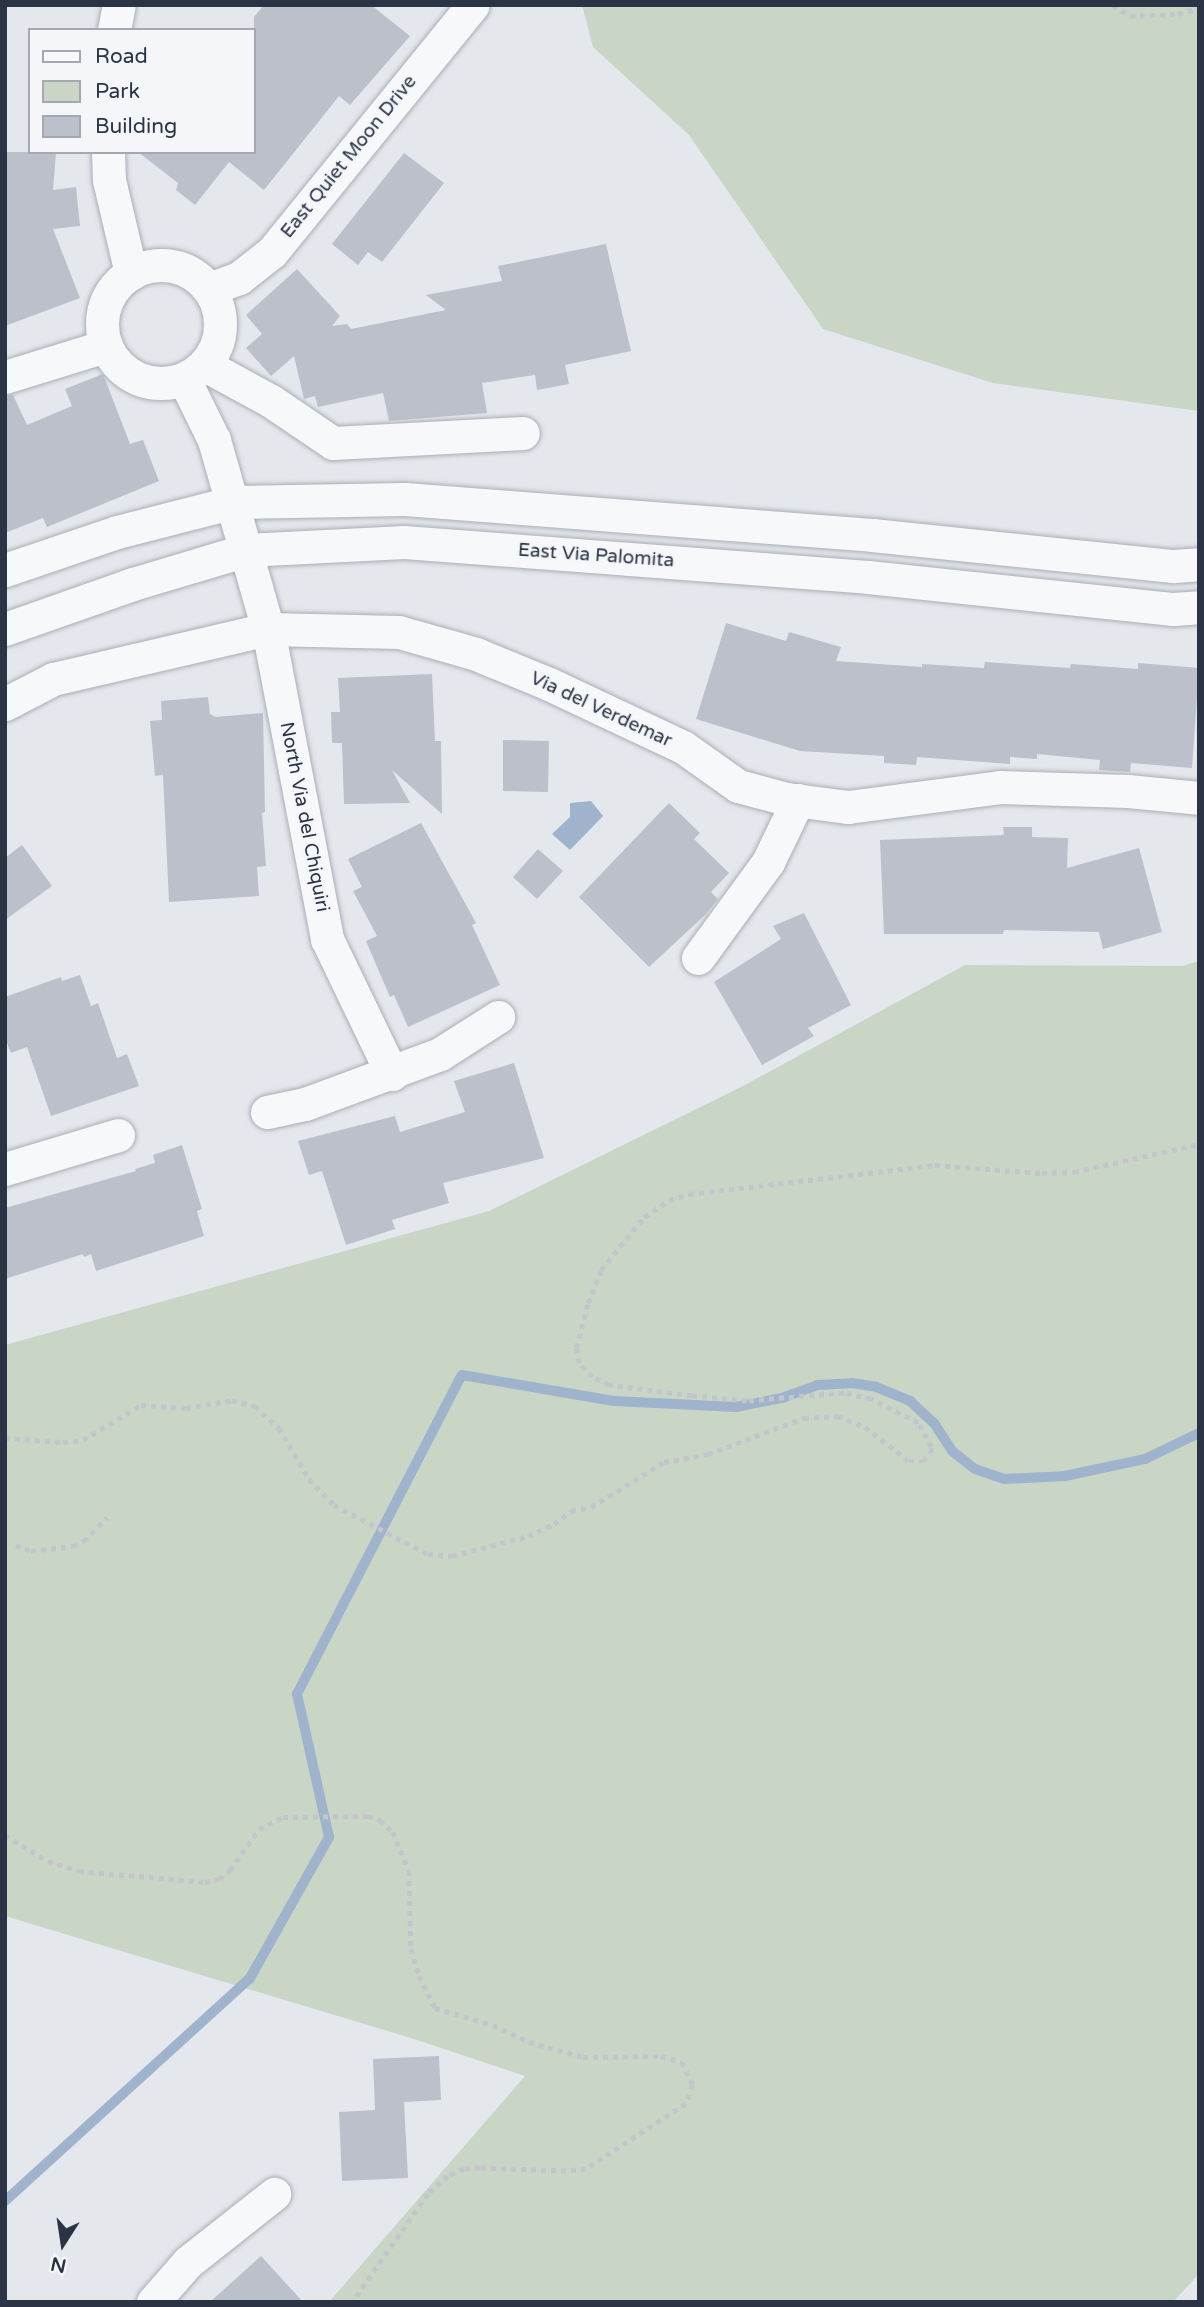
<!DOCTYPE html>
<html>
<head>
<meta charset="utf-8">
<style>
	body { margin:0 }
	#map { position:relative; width:1204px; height:2307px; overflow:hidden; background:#e4e7ec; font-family:"Varela Round",sans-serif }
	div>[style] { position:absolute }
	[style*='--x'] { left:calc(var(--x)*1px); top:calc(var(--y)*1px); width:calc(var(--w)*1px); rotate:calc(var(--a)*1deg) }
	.green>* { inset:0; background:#c9d6c5 }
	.water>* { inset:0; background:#9fb4cc }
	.stream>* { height:10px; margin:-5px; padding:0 5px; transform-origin:5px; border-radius:5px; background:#9fb4cc }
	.building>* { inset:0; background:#bbc0ca }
	.path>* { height:4.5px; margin-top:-2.25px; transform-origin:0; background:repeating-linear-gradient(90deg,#c2c5cb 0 5px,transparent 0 10px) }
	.roads { filter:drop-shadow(0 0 2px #a9aeb7) drop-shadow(0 0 2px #a9aeb7) }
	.street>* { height:33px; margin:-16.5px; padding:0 16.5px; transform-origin:16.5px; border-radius:16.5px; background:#f7f8fa }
	.street>.ring { margin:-16.5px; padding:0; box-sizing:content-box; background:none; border:33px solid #f7f8fa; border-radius:50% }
	span { translate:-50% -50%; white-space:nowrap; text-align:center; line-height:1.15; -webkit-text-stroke:5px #f4f6f9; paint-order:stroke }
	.street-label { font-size:19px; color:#2b3445 }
	.frame { position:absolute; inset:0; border:7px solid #2b3445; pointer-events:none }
	.legend { position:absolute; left:28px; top:28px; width:228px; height:126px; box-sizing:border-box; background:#f4f6f9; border:2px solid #a4a8b1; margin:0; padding:9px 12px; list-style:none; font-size:21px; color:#2b3445 }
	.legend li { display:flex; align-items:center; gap:14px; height:35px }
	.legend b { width:35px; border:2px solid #a4a8b1 }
	.north { position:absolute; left:28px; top:2209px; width:70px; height:70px; -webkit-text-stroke:5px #f4f6f9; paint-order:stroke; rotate:192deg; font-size:19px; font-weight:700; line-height:28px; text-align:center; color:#2b3445 }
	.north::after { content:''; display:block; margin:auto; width:24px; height:32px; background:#2b3445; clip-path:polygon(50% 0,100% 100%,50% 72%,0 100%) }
</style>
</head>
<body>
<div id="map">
	<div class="green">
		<i style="clip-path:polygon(582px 5px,1199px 5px,1199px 411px,993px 383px,823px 329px,689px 135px,593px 47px)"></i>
		<i style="clip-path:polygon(1199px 961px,1199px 2274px,1173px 2302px,329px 2302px,525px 2076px,411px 2038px,5px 1916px,5px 1345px,489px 1211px,743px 1086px,965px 965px,1182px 966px)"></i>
	</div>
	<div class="water">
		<i style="clip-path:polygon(591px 801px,603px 816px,570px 850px,552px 834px,570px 817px,570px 803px)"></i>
	</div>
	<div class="stream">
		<i style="--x:5;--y:2201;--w:331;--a:-42.3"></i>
		<i style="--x:250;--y:1978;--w:162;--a:-60.7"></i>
		<i style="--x:329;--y:1837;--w:147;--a:-102.6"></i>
		<i style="--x:297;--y:1694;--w:359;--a:-62.7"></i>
		<i style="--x:462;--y:1375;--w:154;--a:9.7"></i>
		<i style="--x:614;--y:1401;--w:122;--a:2.8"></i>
		<i style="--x:736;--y:1407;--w:47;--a:-11.1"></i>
		<i style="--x:782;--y:1398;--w:37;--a:-20"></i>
		<i style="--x:817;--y:1385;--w:35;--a:-3"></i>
		<i style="--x:852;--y:1383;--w:24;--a:9"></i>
		<i style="--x:876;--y:1387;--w:37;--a:22"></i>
		<i style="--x:910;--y:1401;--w:33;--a:43"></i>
		<i style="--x:934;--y:1423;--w:33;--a:57"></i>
		<i style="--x:952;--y:1451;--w:29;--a:38"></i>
		<i style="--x:975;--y:1469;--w:31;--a:19"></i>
		<i style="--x:1004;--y:1479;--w:61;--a:-2.8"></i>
		<i style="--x:1065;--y:1476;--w:82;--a:-12"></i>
		<i style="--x:1145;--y:1459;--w:60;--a:-25.7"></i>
	</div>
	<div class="building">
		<i style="clip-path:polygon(264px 5px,371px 5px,410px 36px,350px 105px,339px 96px,264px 190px,229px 162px,195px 205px,176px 190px,178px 183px,138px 152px,254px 152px,254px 17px)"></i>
		<i style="clip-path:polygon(5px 152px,56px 152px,53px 190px,76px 187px,80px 226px,53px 229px,80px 298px,5px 326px)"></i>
		<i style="clip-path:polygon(404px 153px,444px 183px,382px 262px,368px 252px,358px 265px,332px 244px)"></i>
		<i style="clip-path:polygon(606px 244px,631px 351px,565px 365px,569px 384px,537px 390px,535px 375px,482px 383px,487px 413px,389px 421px,383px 393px,318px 407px,315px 396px,304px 399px,294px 356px,271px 376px,246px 348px,262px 334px,246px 315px,297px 269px,340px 316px,332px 326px,347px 324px,351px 329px,446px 310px,426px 295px,502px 281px,498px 266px)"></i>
		<i style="clip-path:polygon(103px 374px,130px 444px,143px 440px,159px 481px,47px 527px,43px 518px,5px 533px,5px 396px,13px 395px,27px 425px,72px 406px,65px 389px)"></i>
		<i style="clip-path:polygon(726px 623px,786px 641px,789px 632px,841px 647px,836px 661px,922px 667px,922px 664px,984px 668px,985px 662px,1070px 668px,1071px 664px,1138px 669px,1138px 663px,1199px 668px,1192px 768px,1131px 763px,1130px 772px,1099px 770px,1100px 760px,1037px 754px,1037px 759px,1010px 757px,1010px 764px,917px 757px,916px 765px,884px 763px,884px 756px,800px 751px,696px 719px)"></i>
		<i style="clip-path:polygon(432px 674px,435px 741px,441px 741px,442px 814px,392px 770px,410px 803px,344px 804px,342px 743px,332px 743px,331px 712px,340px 712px,338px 678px)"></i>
		<i style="clip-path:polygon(208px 697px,210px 714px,216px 717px,263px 713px,265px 812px,262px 813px,266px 866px,257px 867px,259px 896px,169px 902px,163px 775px,155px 776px,150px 721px,162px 720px,161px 701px)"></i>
		<i style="clip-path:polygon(503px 740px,549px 741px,548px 792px,503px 791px)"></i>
		<i style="clip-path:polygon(669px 803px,700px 833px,694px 839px,729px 873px,711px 892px,718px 899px,706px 914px,649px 967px,579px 897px)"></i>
		<i style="clip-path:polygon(421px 823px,476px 923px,472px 925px,500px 985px,408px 1027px,394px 995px,390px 997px,366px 941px,377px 936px,353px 891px,362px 887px,348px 859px)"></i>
		<i style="clip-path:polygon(1003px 827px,1032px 827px,1032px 837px,1068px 838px,1067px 868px,1139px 848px,1162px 932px,1103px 949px,1099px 932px,1004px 930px,1003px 934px,884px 934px,880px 840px,1004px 835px)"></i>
		<i style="clip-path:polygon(22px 845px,52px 886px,5px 920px,5px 858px)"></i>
		<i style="clip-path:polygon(538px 849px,563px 871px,537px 899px,513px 877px)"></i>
		<i style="clip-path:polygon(804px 913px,851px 1005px,808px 1028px,814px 1036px,762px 1065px,714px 982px,781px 939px,773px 926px)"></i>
		<i style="clip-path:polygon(80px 975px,91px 1006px,98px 1003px,117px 1058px,127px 1054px,139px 1086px,51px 1116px,27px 1047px,11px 1053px,5px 1038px,5px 997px,61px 977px,62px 981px)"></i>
		<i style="clip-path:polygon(514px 1063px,544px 1158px,443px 1183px,449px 1203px,392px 1220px,395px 1229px,346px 1245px,322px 1171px,309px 1175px,298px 1141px,395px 1116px,400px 1132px,465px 1112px,454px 1081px)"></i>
		<i style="clip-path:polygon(182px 1145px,202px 1209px,197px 1211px,204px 1236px,96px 1271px,91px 1254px,84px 1257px,83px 1254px,5px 1279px,5px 1208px,136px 1171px,135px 1169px,155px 1163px,153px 1155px)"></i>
		<i style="clip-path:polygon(439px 2056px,441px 2100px,404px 2102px,408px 2178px,342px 2181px,339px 2112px,375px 2110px,373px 2059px)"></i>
		<i style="clip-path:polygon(261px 2256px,303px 2302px,210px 2302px)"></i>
	</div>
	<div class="path">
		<i style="--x:1113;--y:5;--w:20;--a:33"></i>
		<i style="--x:1130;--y:16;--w:48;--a:-2.4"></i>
		<i style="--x:1178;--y:14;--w:22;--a:-16"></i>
		<i style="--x:5;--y:1438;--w:58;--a:3.9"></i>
		<i style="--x:63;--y:1442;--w:20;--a:-6"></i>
		<i style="--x:83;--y:1440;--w:68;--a:-31.1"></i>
		<i style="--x:141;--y:1405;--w:45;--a:3.8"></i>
		<i style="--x:186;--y:1408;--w:47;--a:-9.9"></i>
		<i style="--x:232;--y:1400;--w:24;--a:15"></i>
		<i style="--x:255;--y:1406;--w:33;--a:43"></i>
		<i style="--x:279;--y:1428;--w:59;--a:59.5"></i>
		<i style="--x:309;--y:1479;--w:36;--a:46"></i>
		<i style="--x:334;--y:1505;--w:106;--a:27.5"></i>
		<i style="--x:428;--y:1554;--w:24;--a:5"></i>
		<i style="--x:452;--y:1556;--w:79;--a:-14.7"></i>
		<i style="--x:528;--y:1536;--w:29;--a:-25"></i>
		<i style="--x:554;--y:1524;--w:21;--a:-37"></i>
		<i style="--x:571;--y:1511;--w:20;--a:-11"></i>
		<i style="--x:591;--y:1507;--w:86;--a:-31.7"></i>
		<i style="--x:664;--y:1462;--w:45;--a:-10.3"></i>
		<i style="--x:708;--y:1454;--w:103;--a:-20.6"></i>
		<i style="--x:804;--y:1418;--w:34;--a:-3"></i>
		<i style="--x:838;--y:1416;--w:29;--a:22"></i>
		<i style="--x:865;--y:1427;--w:56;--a:37.7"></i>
		<i style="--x:909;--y:1461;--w:14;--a:0"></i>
		<i style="--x:923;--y:1461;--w:11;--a:-45"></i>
		<i style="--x:931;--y:1453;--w:6;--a:-90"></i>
		<i style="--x:931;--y:1447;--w:27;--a:-118"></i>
		<i style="--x:918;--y:1423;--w:53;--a:-152.9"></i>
		<i style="--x:871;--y:1399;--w:28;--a:-167"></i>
		<i style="--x:844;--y:1393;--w:97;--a:175.3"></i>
		<i style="--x:747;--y:1401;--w:55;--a:-174.8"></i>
		<i style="--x:692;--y:1396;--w:84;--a:-172.5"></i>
		<i style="--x:609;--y:1385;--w:19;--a:-155"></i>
		<i style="--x:592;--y:1377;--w:19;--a:-133"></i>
		<i style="--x:579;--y:1363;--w:15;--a:-101"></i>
		<i style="--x:576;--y:1348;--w:47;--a:-75.1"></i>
		<i style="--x:588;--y:1303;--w:35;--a:-68"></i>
		<i style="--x:601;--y:1270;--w:68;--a:-50.9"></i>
		<i style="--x:644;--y:1217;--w:30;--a:-34"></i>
		<i style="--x:669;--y:1200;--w:21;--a:-17"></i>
		<i style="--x:689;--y:1194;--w:248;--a:-6.7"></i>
		<i style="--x:935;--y:1165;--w:107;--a:4.3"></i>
		<i style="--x:1042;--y:1173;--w:32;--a:-2"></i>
		<i style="--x:1074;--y:1172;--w:128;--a:-12.6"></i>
		<i style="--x:16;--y:1545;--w:16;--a:22"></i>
		<i style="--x:31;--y:1551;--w:42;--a:-6.8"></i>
		<i style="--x:73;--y:1546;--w:12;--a:-24"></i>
		<i style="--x:84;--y:1541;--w:33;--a:-46"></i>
		<i style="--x:5;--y:1835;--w:50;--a:31.2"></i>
		<i style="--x:48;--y:1861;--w:33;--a:18"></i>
		<i style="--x:79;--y:1871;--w:126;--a:5"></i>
		<i style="--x:205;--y:1882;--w:14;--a:-12"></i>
		<i style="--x:219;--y:1879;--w:14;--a:-39"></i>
		<i style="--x:230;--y:1870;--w:50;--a:-54.7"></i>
		<i style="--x:259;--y:1829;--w:27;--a:-27"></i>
		<i style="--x:283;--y:1817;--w:85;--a:-0.7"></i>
		<i style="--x:368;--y:1816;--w:13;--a:18"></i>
		<i style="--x:380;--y:1820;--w:18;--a:43"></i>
		<i style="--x:393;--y:1832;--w:42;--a:67.7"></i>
		<i style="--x:409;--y:1871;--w:78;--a:88.5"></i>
		<i style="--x:411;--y:1949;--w:28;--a:73"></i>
		<i style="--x:419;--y:1976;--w:36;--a:63"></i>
		<i style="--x:435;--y:2008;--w:60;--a:16.3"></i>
		<i style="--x:493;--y:2025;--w:40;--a:25"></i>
		<i style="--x:529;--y:2042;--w:56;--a:15.5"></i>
		<i style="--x:583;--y:2057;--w:78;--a:-0.7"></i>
		<i style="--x:661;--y:2056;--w:22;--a:16"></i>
		<i style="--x:682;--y:2062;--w:25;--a:64"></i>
		<i style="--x:693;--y:2085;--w:20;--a:110"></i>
		<i style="--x:686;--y:2104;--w:119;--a:147"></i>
		<i style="--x:586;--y:2169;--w:20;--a:174"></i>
		<i style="--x:566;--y:2171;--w:86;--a:-178"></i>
		<i style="--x:480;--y:2168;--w:16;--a:176"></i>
		<i style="--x:464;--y:2169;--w:17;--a:156"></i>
		<i style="--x:448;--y:2176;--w:27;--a:138"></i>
		<i style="--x:428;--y:2194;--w:131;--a:124.8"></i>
	</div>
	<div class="roads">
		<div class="street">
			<i style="--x:114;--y:30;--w:25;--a:-79"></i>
			<i style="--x:108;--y:152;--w:28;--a:88"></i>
			<i style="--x:109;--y:180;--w:96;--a:76.7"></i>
			<i class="ring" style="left:102px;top:265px;width:85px;height:85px"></i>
			<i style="--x:209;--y:289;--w:32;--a:-20"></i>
			<i style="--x:239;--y:278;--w:42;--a:-38.2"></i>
			<i style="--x:272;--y:252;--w:318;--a:-50.9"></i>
			<i style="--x:205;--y:365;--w:75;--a:28.6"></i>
			<i style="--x:271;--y:401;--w:75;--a:34.1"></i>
			<i style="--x:333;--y:443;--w:190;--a:-3"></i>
			<i style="--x:5;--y:377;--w:106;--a:-17.1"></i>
			<i style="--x:184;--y:379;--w:68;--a:63.8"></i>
			<i style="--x:214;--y:440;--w:197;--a:74.1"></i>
			<i style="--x:268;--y:629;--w:316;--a:79.2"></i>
			<i style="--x:327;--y:939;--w:150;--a:64.3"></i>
			<i style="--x:5;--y:570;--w:118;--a:-18.7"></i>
			<i style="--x:117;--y:532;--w:121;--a:-14.4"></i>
			<i style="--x:234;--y:502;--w:171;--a:-1"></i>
			<i style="--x:405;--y:499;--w:468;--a:4.4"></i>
			<i style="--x:872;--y:535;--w:303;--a:5.9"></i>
			<i style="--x:1173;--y:566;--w:26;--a:-4"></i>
			<i style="--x:5;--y:629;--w:136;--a:-19.4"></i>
			<i style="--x:133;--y:584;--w:118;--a:-16.7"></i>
			<i style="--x:246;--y:550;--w:158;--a:-2.9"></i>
			<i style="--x:404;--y:542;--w:465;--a:4.3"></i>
			<i style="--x:868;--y:577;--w:307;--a:6"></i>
			<i style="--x:1173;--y:609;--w:26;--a:-4"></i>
			<i style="--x:5;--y:704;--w:54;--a:-27.5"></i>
			<i style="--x:53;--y:679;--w:221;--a:-13.1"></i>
			<i style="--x:268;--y:629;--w:131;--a:1.3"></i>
			<i style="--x:399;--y:632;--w:80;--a:15.9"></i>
			<i style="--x:476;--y:654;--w:79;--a:22.3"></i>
			<i style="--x:549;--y:684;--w:148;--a:25.2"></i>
			<i style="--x:683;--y:747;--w:67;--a:35.3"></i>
			<i style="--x:738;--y:786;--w:51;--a:14.9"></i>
			<i style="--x:787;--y:799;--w:62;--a:7.5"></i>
			<i style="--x:848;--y:807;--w:153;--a:-7.5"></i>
			<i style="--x:1000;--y:787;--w:128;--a:1.8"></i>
			<i style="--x:1128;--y:791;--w:71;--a:5.6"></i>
			<i style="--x:698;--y:958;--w:119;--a:-53.9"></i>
			<i style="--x:768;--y:862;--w:69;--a:-64.2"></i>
			<i style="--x:267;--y:1112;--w:39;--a:-12"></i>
			<i style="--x:305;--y:1104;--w:144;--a:-20.3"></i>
			<i style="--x:440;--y:1054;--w:69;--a:-32.5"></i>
			<i style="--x:5;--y:1169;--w:118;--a:-16.7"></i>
			<i style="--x:153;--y:2302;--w:53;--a:-48.8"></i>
			<i style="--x:188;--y:2262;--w:110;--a:-38.3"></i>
		</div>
	</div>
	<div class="street-label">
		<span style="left:349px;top:157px;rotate:-51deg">East Quiet Moon Drive</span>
		<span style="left:596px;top:556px;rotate:4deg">East Via Palomita</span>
		<span style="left:601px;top:710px;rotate:25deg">Via del Verdemar</span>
		<span style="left:304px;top:817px;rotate:79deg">North Via del Chiquiri</span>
	</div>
	<div class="frame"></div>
	<ul class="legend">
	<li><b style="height:9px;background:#f7f8fa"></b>Road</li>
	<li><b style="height:19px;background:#c9d6c5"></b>Park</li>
	<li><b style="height:19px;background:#bbc0ca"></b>Building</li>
	</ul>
	<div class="north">N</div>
</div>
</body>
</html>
